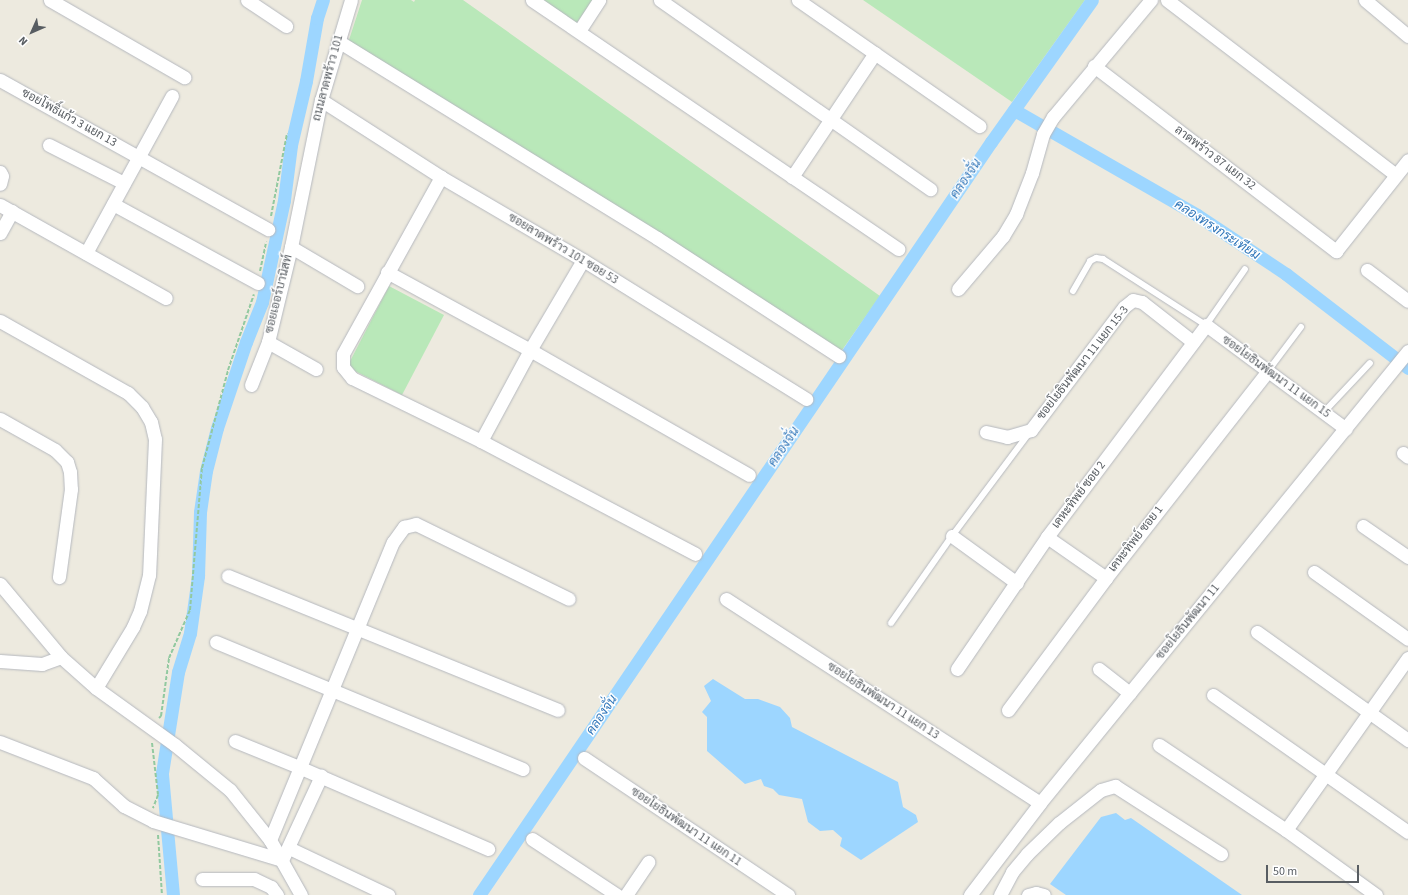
<!DOCTYPE html>
<html>
<head>
<meta charset="utf-8">
<style>
	body { margin:0 }
	#map { position:relative; width:1408px; height:895px; overflow:hidden; background:#edeadf; font-family:"Source Sans 3",Sarabun,sans-serif }
	div>[style] { position:absolute }
	[style*='--x'] { left:calc(var(--x)*1px); top:calc(var(--y)*1px); width:calc(var(--w)*1px); rotate:calc(var(--a)*1deg) }
	.green>* { inset:0; background:#b9e8b9 }
	.water>* { inset:0; background:#9dd6ff }
	.canal>* { height:13px; margin:-6.5px; padding:0 6.5px; transform-origin:6.5px; border-radius:6.5px; background:#9dd6ff }
	.path>* { height:2px; margin-top:-1px; transform-origin:0; background:repeating-linear-gradient(90deg,#92c9a0 0 4px,transparent 0 6px) }
	.roads { filter:drop-shadow(0 0 1px #b5b8be) drop-shadow(0 0 1px #b5b8be) }
	.service>* { height:6px; margin:-3px; padding:0 3px; transform-origin:3px; border-radius:3px; background:#fff }
	.minor>* { height:13px; margin:-6.5px; padding:0 6.5px; transform-origin:6.5px; border-radius:6.5px; background:#fff }
	span { translate:-50% -50%; white-space:nowrap; text-align:center; line-height:1.15; -webkit-text-stroke:3px #fff; paint-order:stroke }
	.street-label { font-size:12px; color:#585d62 }
	.water-label { font-size:13px; color:#3177ba; font-style:italic }
	.north { position:absolute; left:12px; top:12px; width:40px; height:40px; -webkit-text-stroke:3px #fff; paint-order:stroke; rotate:225deg; font-size:11px; font-weight:700; line-height:16px; text-align:center; color:#585d62 }
	.north::after { content:''; display:block; margin:auto; width:14px; height:18px; background:#585d62; clip-path:polygon(50% 0,100% 100%,50% 72%,0 100%) }
	.scale { position:absolute; left:1266px; top:865px; width:93px; height:18px; box-sizing:border-box; border:2px solid #585d62; border-top:0; padding-left:5px; font-size:12px; line-height:14px; white-space:nowrap; color:#585d62; -webkit-text-stroke:3px #fff; paint-order:stroke }
</style>
</head>
<body>
<div id="map">
	<div class="green">
		<i style="clip-path:polygon(362px 0,411px 0,414px 2px,415px 0,463px 0,880px 296px,840px 353px,348px 43px)"></i>
		<i style="clip-path:polygon(541px 0,593px 0,576px 24px)"></i>
		<i style="clip-path:polygon(863px 0,1085px 0,1012px 102px)"></i>
		<i style="clip-path:polygon(389px 286px,444px 315px,402px 395px,347px 367px)"></i>
	</div>
	<div class="water">
		<i style="clip-path:polygon(713px 679px,745px 699px,758px 699px,780px 707px,790px 718px,792px 727px,898px 782px,903px 807px,916px 815px,918px 822px,861px 860px,840px 846px,842px 838px,833px 830px,820px 831px,808px 822px,802px 799px,779px 795px,773px 789px,764px 786px,761px 779px,745px 784px,707px 751px,707px 717px,702px 712px,711px 701px,704px 686px)"></i>
		<i style="clip-path:polygon(1116px 813px,1125px 820px,1131px 818px,1242px 895px,1066px 895px,1050px 884px,1101px 817px)"></i>
	</div>
	<div class="canal">
		<i style="--x:1014;--y:110;--w:211;--a:29.8"></i>
		<i style="--x:1197;--y:215;--w:107;--a:33.5"></i>
		<i style="--x:1286;--y:274;--w:154;--a:37.6"></i>
		<i style="--x:173;--y:895;--w:122;--a:-95.2"></i>
		<i style="--x:162;--y:773;--w:102;--a:-81"></i>
		<i style="--x:178;--y:672;--w:41;--a:-72.9"></i>
		<i style="--x:190;--y:633;--w:58;--a:-82"></i>
		<i style="--x:198;--y:576;--w:64;--a:-88.2"></i>
		<i style="--x:200;--y:512;--w:41;--a:-81.7"></i>
		<i style="--x:206;--y:471;--w:44;--a:-75.7"></i>
		<i style="--x:217;--y:428;--w:91;--a:-71.4"></i>
		<i style="--x:246;--y:342;--w:43;--a:-68.2"></i>
		<i style="--x:262;--y:302;--w:104;--a:-77.8"></i>
		<i style="--x:284;--y:200;--w:55;--a:-82.7"></i>
		<i style="--x:291;--y:145;--w:66;--a:-76.8"></i>
		<i style="--x:306;--y:81;--w:64;--a:-80.1"></i>
		<i style="--x:317;--y:18;--w:19;--a:-72"></i>
		<i style="--x:479;--y:895;--w:911;--a:-55.79"></i>
		<i style="--x:991;--y:142;--w:174;--a:-54.6"></i>
	</div>
	<div class="path">
		<i style="--x:271;--y:216;--w:84;--a:-79"></i>
		<i style="--x:260;--y:271;--w:30;--a:-78"></i>
		<i style="--x:159;--y:718;--w:3;--a:-45"></i>
		<i style="--x:161;--y:716;--w:59;--a:-82.1"></i>
		<i style="--x:169;--y:658;--w:52;--a:-66.4"></i>
		<i style="--x:190;--y:610;--w:143;--a:-85.2"></i>
		<i style="--x:202;--y:468;--w:101;--a:-75.1"></i>
		<i style="--x:228;--y:370;--w:80;--a:-71.1"></i>
		<i style="--x:152;--y:743;--w:52;--a:83.4"></i>
		<i style="--x:158;--y:795;--w:14;--a:111"></i>
		<i style="--x:158;--y:835;--w:60;--a:86.2"></i>
	</div>
	<div class="roads">
		<div class="service">
			<i style="--x:1073;--y:291;--w:34;--a:-60"></i>
			<i style="--x:1090;--y:261;--w:7;--a:-27"></i>
			<i style="--x:1096;--y:258;--w:7;--a:8"></i>
			<i style="--x:1103;--y:259;--w:122;--a:32.7"></i>
			<i style="--x:1206;--y:325;--w:68;--a:-55.1"></i>
			<i style="--x:1268;--y:371;--w:55;--a:-53.1"></i>
			<i style="--x:1324;--y:412;--w:67;--a:-46.8"></i>
			<i style="--x:891;--y:623;--w:106;--a:-55"></i>
			<i style="--x:952;--y:536;--w:129;--a:-53.2"></i>
		</div>
		<div class="minor">
			<i style="--x:50;--y:0;--w:155;--a:29.9"></i>
			<i style="--x:247;--y:0;--w:47;--a:33.7"></i>
			<i style="--x:532;--y:0;--w:443;--a:34.2"></i>
			<i style="--x:660;--y:0;--w:330;--a:35"></i>
			<i style="--x:798;--y:0;--w:221;--a:34.8"></i>
			<i style="--x:1167;--y:0;--w:288;--a:37.4"></i>
			<i style="--x:1365;--y:0;--w:56;--a:39.9"></i>
			<i style="--x:579;--y:31;--w:37;--a:-57"></i>
			<i style="--x:338;--y:41;--w:375;--a:31.7"></i>
			<i style="--x:657;--y:238;--w:217;--a:33"></i>
			<i style="--x:1094;--y:66;--w:305;--a:37.4"></i>
			<i style="--x:1336;--y:251;--w:116;--a:-51.6"></i>
			<i style="--x:0;--y:80;--w:307;--a:29.1"></i>
			<i style="--x:321;--y:100;--w:143;--a:32.7"></i>
			<i style="--x:441;--y:177;--w:164;--a:30.3"></i>
			<i style="--x:583;--y:260;--w:263;--a:31.9"></i>
			<i style="--x:49;--y:145;--w:84;--a:26.9"></i>
			<i style="--x:0;--y:172;--w:4;--a:63"></i>
			<i style="--x:2;--y:176;--w:8;--a:104"></i>
			<i style="--x:441;--y:177;--w:202;--a:119"></i>
			<i style="--x:343;--y:354;--w:13;--a:90"></i>
			<i style="--x:343;--y:367;--w:14;--a:51"></i>
			<i style="--x:352;--y:378;--w:144;--a:26"></i>
			<i style="--x:481;--y:441;--w:242;--a:27.8"></i>
			<i style="--x:792;--y:177;--w:149;--a:-56.2"></i>
			<i style="--x:113;--y:204;--w:165;--a:28.6"></i>
			<i style="--x:0;--y:205;--w:190;--a:29.3"></i>
			<i style="--x:0;--y:233;--w:25;--a:-61"></i>
			<i style="--x:291;--y:247;--w:77;--a:30.6"></i>
			<i style="--x:86;--y:253;--w:179;--a:-61.3"></i>
			<i style="--x:1367;--y:270;--w:51;--a:37.1"></i>
			<i style="--x:387;--y:272;--w:163;--a:28.6"></i>
			<i style="--x:530;--y:350;--w:252;--a:29.7"></i>
			<i style="--x:958;--y:289;--w:70;--a:-49.7"></i>
			<i style="--x:1003;--y:236;--w:26;--a:-59"></i>
			<i style="--x:1016;--y:214;--w:44;--a:-68.7"></i>
			<i style="--x:1032;--y:173;--w:41;--a:-74.2"></i>
			<i style="--x:1043;--y:134;--w:20;--a:-60"></i>
			<i style="--x:1053;--y:117;--w:153;--a:-50.1"></i>
			<i style="--x:0;--y:321;--w:147;--a:29.4"></i>
			<i style="--x:128;--y:393;--w:20;--a:45"></i>
			<i style="--x:142;--y:407;--w:17;--a:59"></i>
			<i style="--x:151;--y:422;--w:17;--a:77"></i>
			<i style="--x:155;--y:439;--w:136;--a:92.5"></i>
			<i style="--x:149;--y:575;--w:37;--a:104"></i>
			<i style="--x:140;--y:611;--w:17;--a:114"></i>
			<i style="--x:133;--y:627;--w:71;--a:121.2"></i>
			<i style="--x:268;--y:342;--w:55;--a:29.4"></i>
			<i style="--x:251;--y:385;--w:46;--a:-68.4"></i>
			<i style="--x:268;--y:342;--w:98;--a:-76.4"></i>
			<i style="--x:291;--y:247;--w:150;--a:-78.5"></i>
			<i style="--x:321;--y:100;--w:104;--a:-73.3"></i>
			<i style="--x:0;--y:419;--w:63;--a:29.4"></i>
			<i style="--x:55;--y:450;--w:17;--a:45"></i>
			<i style="--x:67;--y:462;--w:10;--a:73"></i>
			<i style="--x:70;--y:472;--w:17;--a:87"></i>
			<i style="--x:71;--y:489;--w:89;--a:97.8"></i>
			<i style="--x:986;--y:432;--w:22;--a:13"></i>
			<i style="--x:1007;--y:437;--w:25;--a:-16"></i>
			<i style="--x:1031;--y:430;--w:154;--a:-52.9"></i>
			<i style="--x:1124;--y:307;--w:11;--a:-38"></i>
			<i style="--x:1133;--y:300;--w:9;--a:13"></i>
			<i style="--x:1142;--y:302;--w:65;--a:38.1"></i>
			<i style="--x:481;--y:441;--w:103;--a:-61.7"></i>
			<i style="--x:530;--y:350;--w:104;--a:-59.5"></i>
			<i style="--x:1403;--y:453;--w:6;--a:39"></i>
			<i style="--x:1363;--y:526;--w:55;--a:34.6"></i>
			<i style="--x:952;--y:536;--w:80;--a:35.9"></i>
			<i style="--x:1047;--y:537;--w:72;--a:34.8"></i>
			<i style="--x:1314;--y:572;--w:115;--a:35.5"></i>
			<i style="--x:228;--y:576;--w:356;--a:22.1"></i>
			<i style="--x:0;--y:584;--w:95;--a:50.1"></i>
			<i style="--x:61;--y:657;--w:47;--a:41.5"></i>
			<i style="--x:96;--y:688;--w:97;--a:35.8"></i>
			<i style="--x:175;--y:745;--w:71;--a:39.3"></i>
			<i style="--x:230;--y:790;--w:64;--a:51.3"></i>
			<i style="--x:270;--y:840;--w:63;--a:60.6"></i>
			<i style="--x:726;--y:599;--w:374;--a:33"></i>
			<i style="--x:1257;--y:632;--w:186;--a:35.6"></i>
			<i style="--x:216;--y:642;--w:332;--a:22.5"></i>
			<i style="--x:0;--y:661;--w:42;--a:4.1"></i>
			<i style="--x:42;--y:664;--w:20;--a:-20"></i>
			<i style="--x:957;--y:669;--w:160;--a:-55.7"></i>
			<i style="--x:1047;--y:537;--w:265;--a:-53.1"></i>
			<i style="--x:1206;--y:325;--w:174;--a:36.6"></i>
			<i style="--x:1099;--y:669;--w:39;--a:38"></i>
			<i style="--x:1213;--y:695;--w:238;--a:35.1"></i>
			<i style="--x:1008;--y:710;--w:164;--a:-53.4"></i>
			<i style="--x:1106;--y:578;--w:263;--a:-52"></i>
			<i style="--x:235;--y:741;--w:71;--a:22.2"></i>
			<i style="--x:301;--y:768;--w:204;--a:23.4"></i>
			<i style="--x:0;--y:742;--w:100;--a:21.2"></i>
			<i style="--x:93;--y:778;--w:42;--a:42.1"></i>
			<i style="--x:124;--y:806;--w:33;--a:27"></i>
			<i style="--x:153;--y:821;--w:135;--a:16.8"></i>
			<i style="--x:282;--y:860;--w:93;--a:-65.1"></i>
			<i style="--x:1159;--y:745;--w:153;--a:33.8"></i>
			<i style="--x:1286;--y:830;--w:111;--a:35.8"></i>
			<i style="--x:584;--y:758;--w:246;--a:33.9"></i>
			<i style="--x:1286;--y:830;--w:211;--a:-54.7"></i>
			<i style="--x:532;--y:839;--w:102;--a:33.4"></i>
			<i style="--x:270;--y:840;--w:322;--a:-67.6"></i>
			<i style="--x:393;--y:542;--w:19;--a:-54"></i>
			<i style="--x:404;--y:527;--w:12;--a:-14"></i>
			<i style="--x:416;--y:524;--w:170;--a:26.1"></i>
			<i style="--x:289;--y:848;--w:110;--a:25.4"></i>
			<i style="--x:202;--y:879;--w:52;--a:0"></i>
			<i style="--x:254;--y:879;--w:19;--a:25"></i>
			<i style="--x:271;--y:887;--w:10;--a:53"></i>
			<i style="--x:626;--y:895;--w:40;--a:-56"></i>
			<i style="--x:970;--y:895;--w:116;--a:-52.7"></i>
			<i style="--x:1040;--y:803;--w:583;--a:-50.85"></i>
			<i style="--x:1000;--y:895;--w:26;--a:-62"></i>
			<i style="--x:1012;--y:872;--w:23;--a:-50"></i>
			<i style="--x:1027;--y:854;--w:45;--a:-44.1"></i>
			<i style="--x:1059;--y:823;--w:53;--a:-38.2"></i>
			<i style="--x:1101;--y:790;--w:15;--a:-16"></i>
			<i style="--x:1115;--y:786;--w:126;--a:32.7"></i>
			<i style="--x:1028;--y:895;--w:8;--a:-14"></i>
			<i style="--x:1036;--y:893;--w:8;--a:14"></i>
		</div>
	</div>
	<div class="street-label">
		<span style="left:328px;top:78px;rotate:-75deg">ถนนลาดพร้าว 101</span>
		<span style="left:69px;top:118px;rotate:29deg">ซอยโพธิ์แก้ว 3 แยก 13</span>
		<span style="left:1215px;top:158px;rotate:37deg">ลาดพร้าว 87 แยก 32</span>
		<span style="left:563px;top:249px;rotate:31deg">ซอยลาดพร้าว 101 ซอย 53</span>
		<span style="left:279px;top:294px;rotate:-76deg">ซอยเออร์บานิสท์</span>
		<span style="left:1083px;top:363px;rotate:-52deg">ซอยโยธินพัฒนา 11 แยก 15-3</span>
		<span style="left:1276px;top:377px;rotate:36deg">ซอยโยธินพัฒนา 11 แยก 15</span>
		<span style="left:1079px;top:495px;rotate:-53deg">เคหะทิพย์ ซอย 2</span>
		<span style="left:1136px;top:539px;rotate:-52deg">เคหะทิพย์ ซอย 1</span>
		<span style="left:1188px;top:622px;rotate:-51deg">ซอยโยธินพัฒนา 11</span>
		<span style="left:883px;top:701px;rotate:33deg">ซอยโยธินพัฒนา 11 แยก 13</span>
		<span style="left:686px;top:827px;rotate:34deg">ซอยโยธินพัฒนา 11 แยก 11</span>
	</div>
	<div class="water-label">
		<span style="left:966px;top:179px;rotate:-56deg">คลองจั่น</span>
		<span style="left:1217px;top:230px;rotate:33deg">คลองทรงกระเทียม</span>
		<span style="left:784px;top:447px;rotate:-56deg">คลองจั่น</span>
		<span style="left:602px;top:715px;rotate:-56deg">คลองจั่น</span>
	</div>
	<div class="north">N</div>
	<div class="scale">50 m</div>
</div>
</body>
</html>
